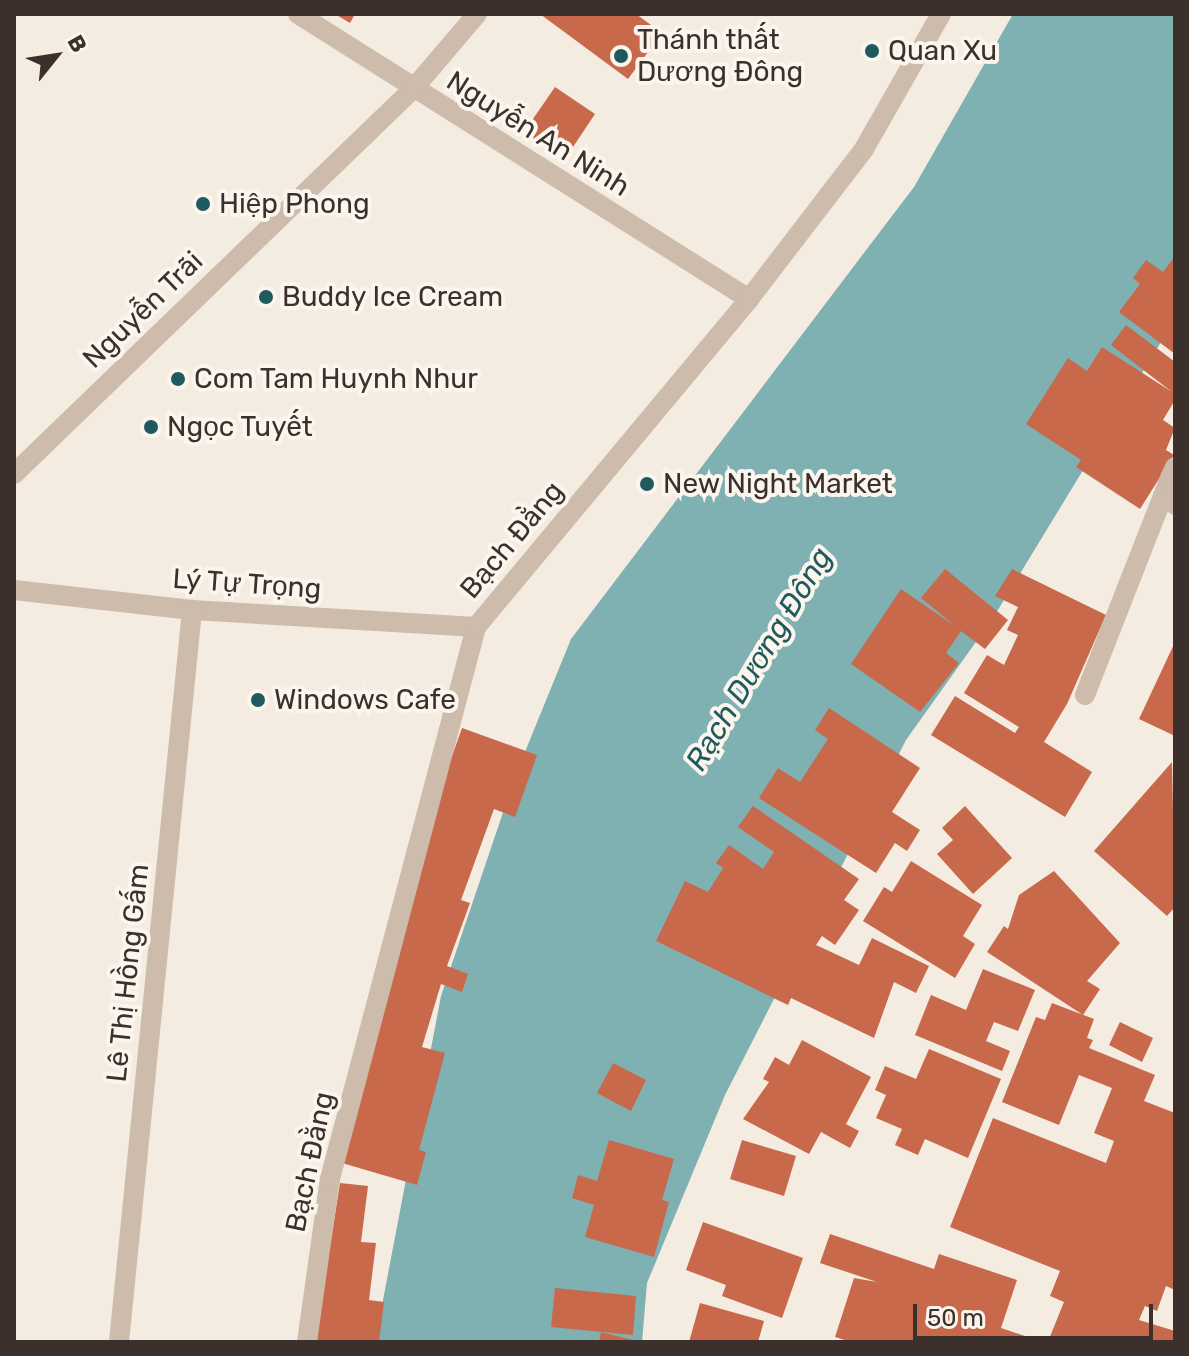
<!DOCTYPE html>
<html>
<head>
<meta charset="utf-8">
<style>
	body { margin:0 }
	#map { position:relative; width:1189px; height:1356px; overflow:hidden; background:#f4ebe1; font-family:Rubik,sans-serif }
	div>[style] { position:absolute }
	[style*='--x'] { left:calc(var(--x)*1px); top:calc(var(--y)*1px); width:calc(var(--w)*1px); rotate:calc(var(--a)*1deg) }
	.water>* { inset:0; background:#7fb0b2 }
	.building>* { inset:0; background:#c8694b }
	.minor>* { height:20px; margin:-10px; padding:0 10px; transform-origin:10px; border-radius:10px; background:#cdbbac }
	.tertiary>* { height:20px; margin:-10px; padding:0 10px; transform-origin:10px; border-radius:10px; background:#cdbbac }
	.dots>* { width:22px; height:22px; translate:-50% -50%; box-sizing:border-box; border:4px solid #fbf5ee; border-radius:50% }
	span { translate:-50% -50%; white-space:nowrap; text-align:center; line-height:1.15; -webkit-text-stroke:8px #fbf5ee; paint-order:stroke }
	.poi-label { font-size:28px; color:#3b302b }
	.left { translate:0 -50%; text-align:left }
	.street-label { font-size:28px; color:#3b302b }
	.water-label { font-size:30px; color:#1f5a5e; font-style:italic }
	.frame { position:absolute; inset:0; border:16px solid #3b302b; pointer-events:none }
	.north { position:absolute; left:16px; top:16px; width:80px; height:80px; -webkit-text-stroke:6px #fbf5ee; paint-order:stroke; rotate:60deg; font-size:22px; font-weight:700; line-height:32px; text-align:center; color:#3b302b }
	.north::after { content:''; display:block; margin:auto; width:28px; height:36px; background:#3b302b; clip-path:polygon(50% 0,100% 100%,50% 72%,0 100%) }
	.scale { position:absolute; left:913px; top:1304px; width:240px; height:36px; box-sizing:border-box; border:4px solid #3b302b; border-top:0; padding-left:10px; font-size:24px; line-height:28px; white-space:nowrap; color:#3b302b; -webkit-text-stroke:6px #fbf5ee; paint-order:stroke }
</style>
</head>
<body>
<div id="map">
	<div class="water">
		<i style="clip-path:polygon(1013px 14px,1175px 14px,1175px 319px,993px 618px,906px 740px,725px 1095px,647px 1283px,642px 1342px,375px 1342px,441px 996px,516px 774px,571px 639px,914px 187px)"></i>
	</div>
	<div class="building">
		<i style="clip-path:polygon(335px 14px,355px 14px,350px 23px)"></i>
		<i style="clip-path:polygon(540px 14px,636px 14px,662px 33px,628px 79px)"></i>
		<i style="clip-path:polygon(555px 87px,595px 114px,565px 159px,524px 132px)"></i>
		<i style="clip-path:polygon(1175px 256px,1175px 354px,1119px 312px,1140px 284px,1133px 278px,1146px 260px,1163px 272px)"></i>
		<i style="clip-path:polygon(1126px 325px,1175px 362px,1175px 400px,1163px 420px,1175px 428px,1166px 450px,1174px 455px,1140px 509px,1076px 467px,1081px 460px,1026px 424px,1068px 358px,1087px 371px,1102px 347px,1172px 392px,1111px 345px)"></i>
		<i style="clip-path:polygon(945px 569px,1008px 620px,985px 649px,961px 631px,946px 653px,959px 663px,920px 712px,851px 664px,901px 589px,955px 626px,921px 598px)"></i>
		<i style="clip-path:polygon(1012px 569px,1106px 615px,1067px 704px,1044px 742px,1092px 772px,1065px 817px,931px 735px,955px 696px,1015px 733px,1019px 727px,964px 693px,987px 655px,1004px 665px,1018px 635px,1007px 630px,1018px 607px,995px 596px)"></i>
		<i style="clip-path:polygon(1175px 642px,1175px 736px,1139px 719px)"></i>
		<i style="clip-path:polygon(829px 708px,920px 768px,892px 812px,920px 830px,907px 851px,895px 843px,876px 873px,759px 798px,778px 768px,800px 782px,828px 739px,815px 730px)"></i>
		<i style="clip-path:polygon(462px 728px,537px 755px,515px 817px,494px 809px,461px 900px,470px 903px,447px 966px,468px 974px,462px 992px,441px 984px,422px 1047px,445px 1053px,419px 1150px,426px 1152px,417px 1185px,342px 1163px,423px 837px)"></i>
		<i style="clip-path:polygon(1172px 762px,1175px 907px,1167px 916px,1094px 851px)"></i>
		<i style="clip-path:polygon(753px 806px,859px 879px,844px 900px,859px 910px,835px 945px,822px 936px,816px 945px,859px 965px,872px 938px,929px 966px,916px 993px,894px 982px,874px 1038px,791px 998px,788px 1005px,656px 941px,685px 881px,708px 892px,723px 868px,716px 863px,729px 845px,763px 869px,774px 852px,738px 827px)"></i>
		<i style="clip-path:polygon(965px 806px,1012px 858px,973px 894px,937px 854px,953px 840px,942px 828px)"></i>
		<i style="clip-path:polygon(911px 861px,982px 905px,963px 936px,975px 944px,955px 978px,863px 921px,884px 887px,892px 892px)"></i>
		<i style="clip-path:polygon(1054px 871px,1120px 943px,1087px 981px,1100px 989px,1083px 1015px,987px 952px,1004px 926px,1008px 929px,1019px 895px)"></i>
		<i style="clip-path:polygon(983px 969px,1035px 990px,1018px 1031px,994px 1022px,986px 1041px,1010px 1051px,1002px 1071px,915px 1035px,931px 995px,966px 1010px)"></i>
		<i style="clip-path:polygon(1052px 1003px,1094px 1019px,1087px 1038px,1093px 1040px,1089px 1048px,1155px 1075px,1144px 1101px,1175px 1113px,1175px 1290px,1166px 1286px,1157px 1311px,1145px 1306px,1139px 1320px,1175px 1331px,1175px 1342px,1049px 1339px,1064px 1302px,1050px 1296px,1060px 1271px,950px 1227px,993px 1118px,1106px 1163px,1114px 1141px,1094px 1133px,1112px 1088px,1079px 1075px,1059px 1125px,1002px 1102px,1036px 1017px,1045px 1020px)"></i>
		<i style="clip-path:polygon(1120px 1022px,1153px 1038px,1142px 1062px,1109px 1045px)"></i>
		<i style="clip-path:polygon(802px 1040px,871px 1077px,846px 1124px,859px 1131px,850px 1148px,821px 1132px,809px 1154px,743px 1119px,769px 1082px,763px 1079px,775px 1057px,789px 1065px)"></i>
		<i style="clip-path:polygon(929px 1049px,1001px 1079px,968px 1158px,925px 1139px,918px 1155px,895px 1145px,902px 1129px,876px 1118px,886px 1095px,875px 1090px,885px 1066px,916px 1079px)"></i>
		<i style="clip-path:polygon(613px 1063px,646px 1080px,631px 1111px,597px 1093px)"></i>
		<i style="clip-path:polygon(609px 1140px,674px 1159px,662px 1200px,669px 1202px,654px 1257px,585px 1237px,594px 1205px,572px 1198px,578px 1175px,597px 1181px)"></i>
		<i style="clip-path:polygon(742px 1140px,796px 1156px,784px 1196px,730px 1179px)"></i>
		<i style="clip-path:polygon(340px 1183px,368px 1186px,361px 1242px,376px 1243px,369px 1300px,384px 1302px,379px 1342px,315px 1342px)"></i>
		<i style="clip-path:polygon(703px 1222px,803px 1258px,782px 1318px,722px 1296px,726px 1285px,686px 1270px)"></i>
		<i style="clip-path:polygon(830px 1234px,934px 1269px,939px 1254px,1017px 1280px,1001px 1328px,1043px 1342px,851px 1342px,835px 1337px,854px 1278px,877px 1282px,820px 1263px)"></i>
		<i style="clip-path:polygon(555px 1288px,636px 1296px,633px 1335px,551px 1327px)"></i>
		<i style="clip-path:polygon(700px 1303px,764px 1321px,758px 1342px,689px 1342px)"></i>
		<i style="clip-path:polygon(601px 1332px,637px 1341px,637px 1342px,599px 1342px)"></i>
	</div>
	<div class="minor">
		<i style="--x:298;--y:14;--w:534;--a:32.29"></i>
		<i style="--x:14;--y:474;--w:556;--a:-43.98"></i>
		<i style="--x:414;--y:88;--w:97;--a:-49.6"></i>
		<i style="--x:14;--y:590;--w:179;--a:6.4"></i>
		<i style="--x:192;--y:610;--w:285;--a:3.4"></i>
		<i style="--x:1085;--y:695;--w:235;--a:-68.6"></i>
		<i style="--x:119;--y:1342;--w:736;--a:-84.3"></i>
		<i style="--x:307;--y:1342;--w:165;--a:-82"></i>
		<i style="--x:330;--y:1179;--w:571;--a:-75.18"></i>
		<i style="--x:476;--y:627;--w:427;--a:-50.2"></i>
		<i style="--x:749;--y:299;--w:189;--a:-52.5"></i>
		<i style="--x:864;--y:149;--w:155;--a:-60.3"></i>
	</div>
	<div class="tertiary">
		<i style="--x:1175;--y:467;--w:10;--a:114"></i>
		<i style="--x:1171;--y:476;--w:29;--a:82"></i>
	</div>
	<div class="dots">
		<i style="left:872px;top:51px;background:#1f5a5e"></i>
		<i style="left:621px;top:56px;background:#1f5a5e"></i>
		<i style="left:203px;top:204px;background:#1f5a5e"></i>
		<i style="left:266px;top:297px;background:#1f5a5e"></i>
		<i style="left:178px;top:379px;background:#1f5a5e"></i>
		<i style="left:151px;top:427px;background:#1f5a5e"></i>
		<i style="left:647px;top:484px;background:#1f5a5e"></i>
		<i style="left:258px;top:700px;background:#1f5a5e"></i>
	</div>
	<div class="poi-label">
		<span class="left" style="left:637px;top:56px">Thánh thất<br>Dương Đông</span>
		<span class="left" style="left:888px;top:51px">Quan Xu</span>
		<span class="left" style="left:219px;top:204px">Hiệp Phong</span>
		<span class="left" style="left:282px;top:297px">Buddy Ice Cream</span>
		<span class="left" style="left:194px;top:379px">Com Tam Huynh Nhur</span>
		<span class="left" style="left:167px;top:427px">Ngọc Tuyết</span>
		<span class="left" style="left:663px;top:484px">New Night Market</span>
		<span class="left" style="left:274px;top:700px">Windows Cafe</span>
	</div>
	<div class="street-label">
		<span style="left:538px;top:134px;rotate:32deg">Nguyễn An Ninh</span>
		<span style="left:143px;top:310px;rotate:-44deg">Nguyễn Trãi</span>
		<span style="left:512px;top:540px;rotate:-50deg">Bạch Đằng</span>
		<span style="left:247px;top:584px;rotate:4deg">Lý Tự Trọng</span>
		<span style="left:128px;top:973px;rotate:-84deg">Lê Thị Hồng Gấm</span>
		<span style="left:310px;top:1162px;rotate:-78deg">Bạch Đằng</span>
	</div>
	<div class="water-label">
		<span style="left:759px;top:659px;rotate:-59deg">Rạch Dương Đông</span>
	</div>
	<div class="frame"></div>
	<div class="north">B</div>
	<div class="scale">50 m</div>
</div>
</body>
</html>
